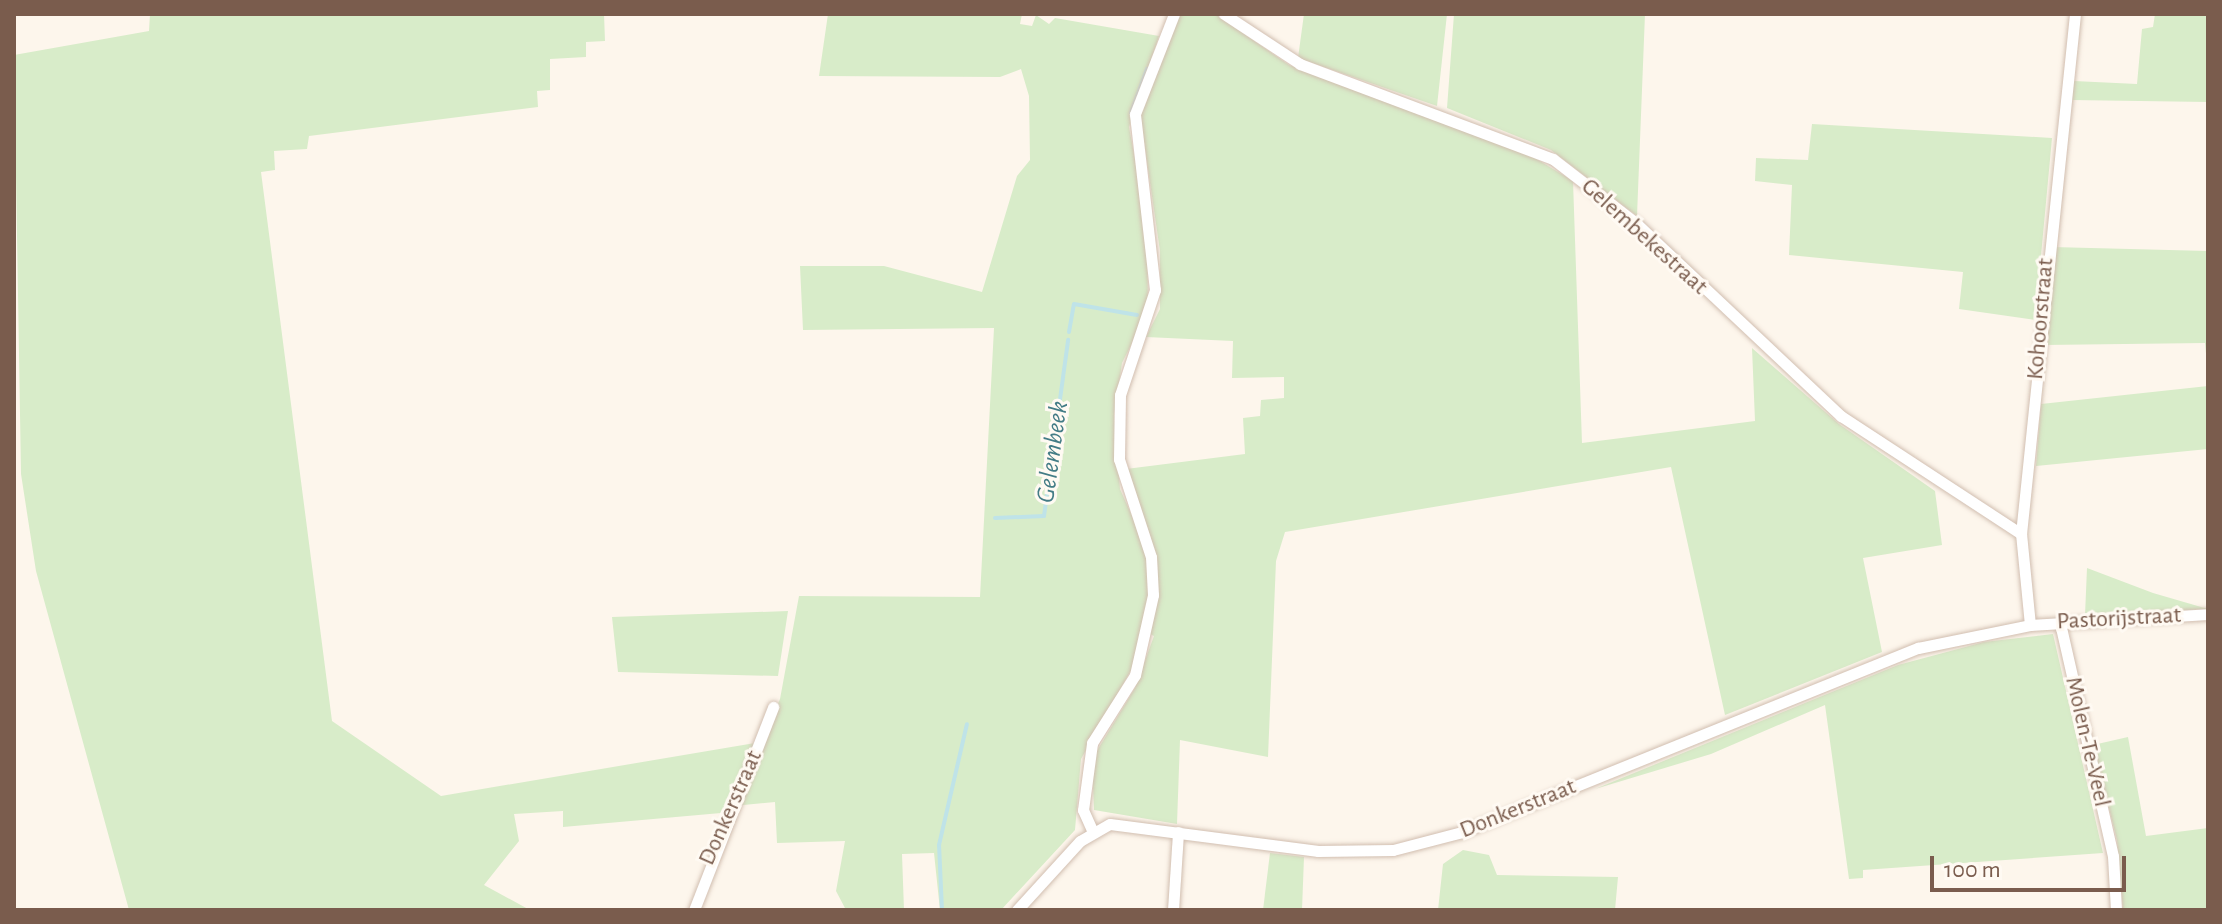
<!DOCTYPE html>
<html>
<head>
<meta charset="utf-8">
<style>
	body { margin:0 }
	#map { position:relative; width:2222px; height:924px; overflow:hidden; background:#fdf6ec; font-family:"Alegreya Sans",sans-serif }
	div>[style] { position:absolute }
	[style*='--x'] { left:calc(var(--x)*1px); top:calc(var(--y)*1px); width:calc(var(--w)*1px); rotate:calc(var(--a)*1deg) }
	.green>* { inset:0; background:#d8ecc9 }
	.stream>* { height:4px; margin:-2px; padding:0 2px; transform-origin:2px; border-radius:2px; background:#bfe3e8 }
	.roads { filter:drop-shadow(0 0 2px #d1beb0) drop-shadow(0 0 2px #d1beb0) }
	.minor>* { height:11px; margin:-5.5px; padding:0 5.5px; transform-origin:5.5px; border-radius:5.5px; background:#fff }
	span { translate:-50% -50%; white-space:nowrap; text-align:center; line-height:1.15; -webkit-text-stroke:6px #fffaf3; paint-order:stroke }
	.street-label { font-size:24px; color:#7a5c4d }
	.water-label { font-size:26px; color:#437c86; font-style:italic }
	.frame { position:absolute; inset:0; border:16px solid #7a5c4d; pointer-events:none }
	.scale { position:absolute; left:1930px; top:856px; width:196px; height:36px; box-sizing:border-box; border:4px solid #7a5c4d; border-top:0; padding-left:10px; font-size:24px; line-height:28px; white-space:nowrap; color:#7a5c4d; -webkit-text-stroke:6px #fffaf3; paint-order:stroke }
</style>
</head>
<body>
<div id="map">
	<div class="green">
		<i style="clip-path:polygon(150px 14px,604px 14px,605px 41px,586px 42px,586px 57px,550px 59px,550px 90px,537px 91px,538px 107px,309px 136px,307px 149px,274px 151px,275px 170px,261px 172px,332px 721px,441px 796px,755px 743px,721px 813px,563px 827px,563px 811px,514px 814px,519px 841px,484px 885px,528px 909px,129px 910px,36px 571px,21px 474px,14px 55px,149px 31px)"></i>
		<i style="clip-path:polygon(828px 14px,1022px 14px,1020px 24px,1032px 26px,1036px 15px,1049px 24px,1055px 18px,1159px 36px,1129px 127px,1147px 224px,1148px 311px,1122px 363px,1114px 416px,1120px 489px,1143px 541px,1151px 538px,1126px 469px,1245px 454px,1243px 418px,1260px 416px,1261px 400px,1284px 398px,1284px 377px,1232px 378px,1233px 341px,1146px 337px,1160px 309px,1160px 251px,1140px 114px,1179px 14px,1215px 14px,1289px 65px,1513px 145px,1573px 181px,1582px 443px,1755px 421px,1752px 348px,1839px 424px,1935px 491px,1942px 545px,1863px 558px,1882px 652px,1725px 715px,1671px 467px,1285px 532px,1276px 561px,1268px 757px,1180px 740px,1177px 824px,1094px 810px,1092px 759px,1135px 688px,1154px 636px,1144px 631px,1131px 670px,1081px 759px,1075px 830px,1001px 910px,940px 910px,934px 853px,902px 854px,904px 910px,846px 910px,836px 891px,845px 841px,777px 843px,775px 802px,733px 806px,780px 699px,799px 596px,980px 597px,994px 328px,803px 330px,800px 266px,884px 266px,982px 292px,1017px 176px,1030px 160px,1029px 96px,1021px 69px,1000px 77px,819px 76px)"></i>
		<i style="clip-path:polygon(1304px 14px,1447px 14px,1437px 106px,1298px 58px)"></i>
		<i style="clip-path:polygon(1454px 14px,1645px 14px,1637px 216px,1551px 150px,1447px 108px)"></i>
		<i style="clip-path:polygon(2155px 14px,2208px 14px,2208px 102px,2071px 100px,2074px 81px,2137px 84px,2142px 29px,2153px 27px)"></i>
		<i style="clip-path:polygon(1812px 124px,2052px 138px,2035px 320px,1959px 309px,1963px 272px,1789px 255px,1792px 185px,1755px 181px,1756px 158px,1808px 160px)"></i>
		<i style="clip-path:polygon(2052px 247px,2208px 251px,2208px 375px,2205px 343px,2044px 345px)"></i>
		<i style="clip-path:polygon(2208px 386px,2208px 449px,2036px 466px,2041px 404px)"></i>
		<i style="clip-path:polygon(2087px 568px,2153px 593px,2208px 609px,2085px 615px)"></i>
		<i style="clip-path:polygon(788px 611px,778px 676px,618px 672px,612px 617px)"></i>
		<i style="clip-path:polygon(2053px 634px,2103px 853px,1863px 870px,1863px 878px,1849px 879px,1825px 705px,1711px 754px,1595px 789px,1898px 665px,1984px 642px)"></i>
		<i style="clip-path:polygon(2128px 737px,2146px 836px,2208px 828px,2208px 910px,2123px 910px,2117px 840px,2093px 745px)"></i>
		<i style="clip-path:polygon(1463px 850px,1489px 855px,1497px 875px,1618px 877px,1615px 910px,1438px 910px,1443px 864px)"></i>
		<i style="clip-path:polygon(1270px 853px,1304px 857px,1302px 910px,1263px 910px)"></i>
	</div>
	<div class="stream">
		<i style="--x:1131;--y:113;--w:47;--a:-70"></i>
		<i style="--x:1069;--y:332;--w:28;--a:-80"></i>
		<i style="--x:1074;--y:304;--w:64;--a:9.9"></i>
		<i style="--x:995;--y:518;--w:49;--a:-2.3"></i>
		<i style="--x:1044;--y:516;--w:178;--a:-82.2"></i>
		<i style="--x:942;--y:910;--w:65;--a:-92.6"></i>
		<i style="--x:939;--y:845;--w:124;--a:-77"></i>
	</div>
	<div class="roads">
		<div class="minor">
			<i style="--x:1224;--y:14;--w:91;--a:33.3"></i>
			<i style="--x:1300;--y:64;--w:270;--a:20.6"></i>
			<i style="--x:1553;--y:159;--w:106;--a:37.7"></i>
			<i style="--x:1637;--y:224;--w:280;--a:43.3"></i>
			<i style="--x:1841;--y:416;--w:215;--a:33.2"></i>
			<i style="--x:2060;--y:623;--w:239;--a:77.2"></i>
			<i style="--x:2113;--y:856;--w:54;--a:86.8"></i>
			<i style="--x:2030;--y:625;--w:91;--a:-95.6"></i>
			<i style="--x:2021;--y:534;--w:523;--a:-84.07"></i>
			<i style="--x:1092;--y:830;--w:22;--a:-114"></i>
			<i style="--x:1083;--y:810;--w:68;--a:-82.3"></i>
			<i style="--x:1092;--y:743;--w:80;--a:-57.7"></i>
			<i style="--x:1135;--y:675;--w:82;--a:-77.3"></i>
			<i style="--x:1153;--y:595;--w:38;--a:-93"></i>
			<i style="--x:1151;--y:557;--w:103;--a:-108.1"></i>
			<i style="--x:1119;--y:459;--w:64;--a:-89.1"></i>
			<i style="--x:1120;--y:395;--w:111;--a:-71.6"></i>
			<i style="--x:1155;--y:290;--w:177;--a:-96.5"></i>
			<i style="--x:1135;--y:114;--w:107;--a:-68.7"></i>
			<i style="--x:694;--y:910;--w:218;--a:-68.7"></i>
			<i style="--x:1017;--y:910;--w:93;--a:-47.6"></i>
			<i style="--x:1080;--y:841;--w:34;--a:-30"></i>
			<i style="--x:1110;--y:824;--w:210;--a:7.4"></i>
			<i style="--x:1318;--y:851;--w:75;--a:-0.8"></i>
			<i style="--x:1393;--y:850;--w:71;--a:-14.6"></i>
			<i style="--x:1462;--y:832;--w:492;--a:-22"></i>
			<i style="--x:1918;--y:648;--w:114;--a:-11.6"></i>
			<i style="--x:2030;--y:625;--w:178;--a:-3.5"></i>
			<i style="--x:1173;--y:910;--w:78;--a:-86.3"></i>
		</div>
	</div>
	<div class="street-label">
		<span style="left:1644px;top:237px;rotate:42deg">Gelembekestraat</span>
		<span style="left:2041px;top:319px;rotate:-85deg">Kohoorstraat</span>
		<span style="left:2119px;top:619px;rotate:-3deg">Pastorijstraat</span>
		<span style="left:2087px;top:742px;rotate:77deg">Molen-Te-Veel</span>
		<span style="left:731px;top:808px;rotate:-66deg">Donkerstraat</span>
		<span style="left:1518px;top:809px;rotate:-22deg">Donkerstraat</span>
	</div>
	<div class="water-label">
		<span style="left:1053px;top:452px;rotate:-82deg">Gelembeek</span>
	</div>
	<div class="frame"></div>
	<div class="scale">100 m</div>
</div>
</body>
</html>
